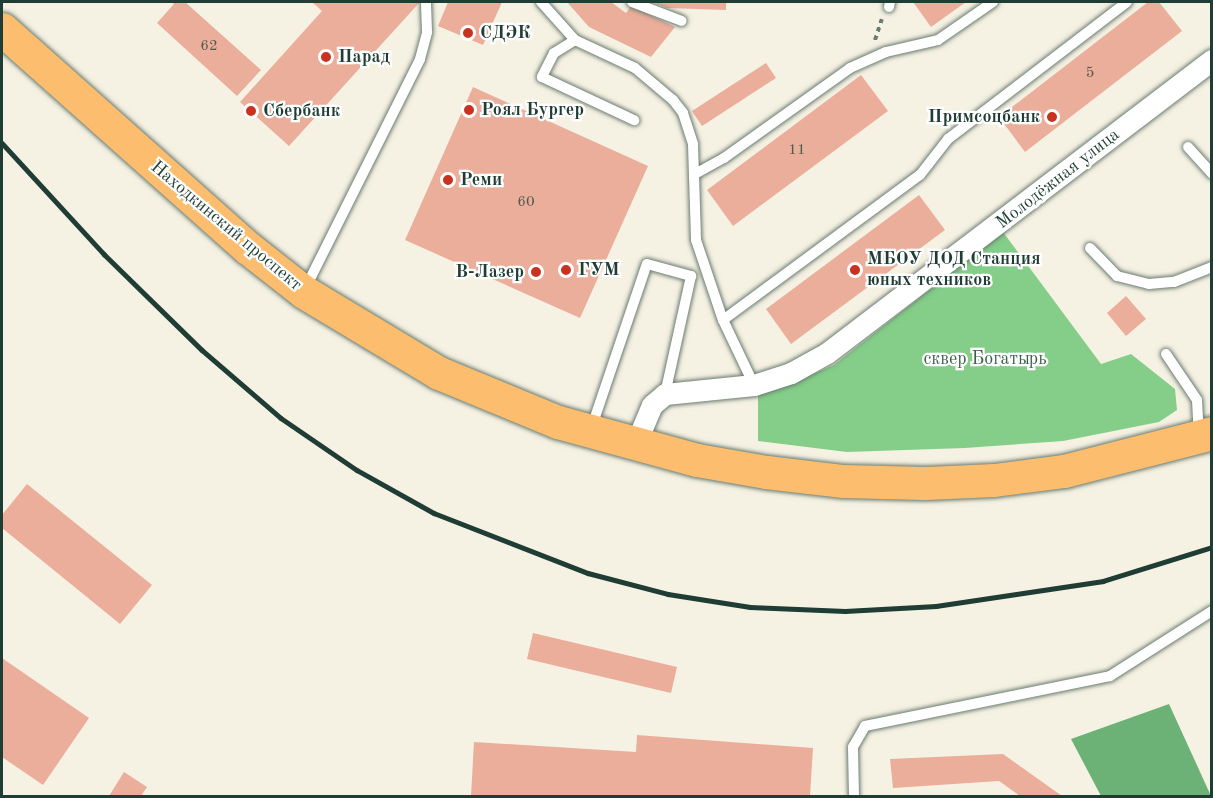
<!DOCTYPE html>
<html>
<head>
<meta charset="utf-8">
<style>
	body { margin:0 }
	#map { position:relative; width:1213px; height:798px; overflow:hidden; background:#f6f2e3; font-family:"Old Standard TT",serif }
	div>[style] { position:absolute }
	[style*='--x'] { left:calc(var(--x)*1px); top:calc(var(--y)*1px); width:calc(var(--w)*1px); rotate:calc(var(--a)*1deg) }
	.green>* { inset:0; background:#85ce89 }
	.forest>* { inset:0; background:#6cb175 }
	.building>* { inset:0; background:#ebae9a }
	.path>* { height:4px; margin-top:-2px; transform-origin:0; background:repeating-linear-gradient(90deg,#6a7c71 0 4.5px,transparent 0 9px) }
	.roads { filter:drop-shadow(0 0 2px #6a7c71) drop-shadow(0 0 2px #6a7c71) }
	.service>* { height:10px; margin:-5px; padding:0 5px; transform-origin:5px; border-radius:5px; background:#fff }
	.minor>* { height:21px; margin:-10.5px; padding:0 10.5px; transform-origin:10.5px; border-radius:10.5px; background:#fff }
	.primary>* { height:33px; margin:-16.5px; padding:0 16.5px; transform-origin:16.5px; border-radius:16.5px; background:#fcbd6e }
	.rail>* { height:4.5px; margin:-2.25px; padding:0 2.25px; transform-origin:2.25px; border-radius:2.25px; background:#1f3d34 }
	.dots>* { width:16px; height:16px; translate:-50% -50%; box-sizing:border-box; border:3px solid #fff; border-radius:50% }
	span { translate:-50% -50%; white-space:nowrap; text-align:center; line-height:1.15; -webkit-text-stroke:4.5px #fff; paint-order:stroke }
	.number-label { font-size:15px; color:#52594e }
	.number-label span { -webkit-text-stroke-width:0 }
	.poi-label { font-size:18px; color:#1f3d34; font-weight:700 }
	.left { translate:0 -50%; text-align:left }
	.right { translate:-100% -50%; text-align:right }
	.street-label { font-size:18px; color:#1f3d34 }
	.park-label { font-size:18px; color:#386149 }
	.frame { position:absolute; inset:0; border:3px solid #1f3d34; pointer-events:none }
</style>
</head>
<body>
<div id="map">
	<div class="green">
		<i style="clip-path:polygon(1003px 232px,1101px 364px,1131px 354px,1175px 389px,1177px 410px,1159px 422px,1063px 441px,965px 448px,847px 452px,758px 441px,758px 389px,783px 387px,834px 365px)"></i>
	</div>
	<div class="forest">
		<i style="clip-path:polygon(1169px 704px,1211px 796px,1101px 796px,1071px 739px)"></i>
	</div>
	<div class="building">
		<i style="clip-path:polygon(171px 2px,185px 2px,261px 70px,237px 96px,157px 23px,174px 4px)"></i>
		<i style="clip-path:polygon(312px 2px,420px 2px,289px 146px,240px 102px,322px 11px)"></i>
		<i style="clip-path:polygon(448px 2px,502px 2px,483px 45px,438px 26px)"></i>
		<i style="clip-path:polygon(567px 2px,611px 2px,626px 13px,631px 6px,675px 27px,651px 57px,589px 27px)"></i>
		<i style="clip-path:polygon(653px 2px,726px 2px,726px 10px,667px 8px)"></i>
		<i style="clip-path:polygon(913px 2px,966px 2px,931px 27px)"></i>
		<i style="clip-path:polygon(1148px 2px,1159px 2px,1182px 31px,1025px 152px,999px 117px)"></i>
		<i style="clip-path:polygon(766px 63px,776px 78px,702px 126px,692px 111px)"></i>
		<i style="clip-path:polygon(861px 75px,888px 111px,733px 226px,707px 190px)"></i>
		<i style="clip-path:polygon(473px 87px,648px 166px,580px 318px,405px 240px)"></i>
		<i style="clip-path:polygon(919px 195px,945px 230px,791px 344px,766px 309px)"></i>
		<i style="clip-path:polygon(1126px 296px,1146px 319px,1126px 336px,1107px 313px)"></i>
		<i style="clip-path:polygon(27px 484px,152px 585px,120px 624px,2px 528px,2px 515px)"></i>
		<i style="clip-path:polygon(533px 633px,677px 667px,671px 693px,527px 659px)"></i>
		<i style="clip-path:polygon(2px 658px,89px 718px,43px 785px,2px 757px)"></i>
		<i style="clip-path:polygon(637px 735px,813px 748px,810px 796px,471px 796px,474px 742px,636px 752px)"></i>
		<i style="clip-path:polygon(1003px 754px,1062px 796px,1020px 796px,999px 781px,893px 788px,890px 759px)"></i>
		<i style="clip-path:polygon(124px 772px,147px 787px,141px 796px,109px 796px)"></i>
	</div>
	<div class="path">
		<i style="--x:875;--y:40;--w:22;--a:-72"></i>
	</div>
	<div class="roads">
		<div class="service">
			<i style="--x:541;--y:2;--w:51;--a:48.2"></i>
			<i style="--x:575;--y:40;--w:66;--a:25"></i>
			<i style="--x:635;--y:68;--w:50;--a:40.1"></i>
			<i style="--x:673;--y:100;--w:16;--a:52"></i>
			<i style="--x:683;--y:113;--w:33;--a:72"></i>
			<i style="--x:693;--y:144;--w:96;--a:88.2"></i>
			<i style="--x:696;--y:240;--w:84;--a:71.4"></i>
			<i style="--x:723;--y:320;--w:72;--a:64.5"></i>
			<i style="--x:632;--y:2;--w:53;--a:20.8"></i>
			<i style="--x:889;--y:7;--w:5;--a:-79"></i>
			<i style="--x:575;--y:40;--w:25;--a:148"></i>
			<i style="--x:554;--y:53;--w:27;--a:117"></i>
			<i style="--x:542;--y:77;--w:102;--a:25.1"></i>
			<i style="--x:1188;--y:147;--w:36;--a:48"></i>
			<i style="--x:695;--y:174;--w:33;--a:-29"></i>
			<i style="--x:724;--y:158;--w:155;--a:-35.5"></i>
			<i style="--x:850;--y:68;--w:39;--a:-24"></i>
			<i style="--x:886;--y:52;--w:53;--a:-13"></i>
			<i style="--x:938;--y:40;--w:67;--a:-34.6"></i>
			<i style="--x:1090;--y:248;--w:39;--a:46"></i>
			<i style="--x:1117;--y:276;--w:33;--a:14"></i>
			<i style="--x:1149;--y:284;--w:25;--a:-5"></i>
			<i style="--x:1174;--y:282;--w:41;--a:-21.5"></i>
			<i style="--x:305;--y:289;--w:257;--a:-63.4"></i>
			<i style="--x:420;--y:59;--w:28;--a:-75"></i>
			<i style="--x:427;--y:32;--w:30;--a:-92"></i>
			<i style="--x:723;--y:320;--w:245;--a:-36.4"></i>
			<i style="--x:920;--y:175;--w:46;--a:-52.1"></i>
			<i style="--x:948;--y:139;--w:225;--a:-37.4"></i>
			<i style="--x:1166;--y:354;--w:55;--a:56"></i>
			<i style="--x:1197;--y:400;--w:33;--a:87"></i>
			<i style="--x:591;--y:429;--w:174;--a:-71.3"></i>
			<i style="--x:647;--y:264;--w:46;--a:15.3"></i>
			<i style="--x:691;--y:276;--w:121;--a:102.4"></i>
			<i style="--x:854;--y:796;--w:49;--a:-91.2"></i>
			<i style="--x:853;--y:747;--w:24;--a:-60"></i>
			<i style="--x:865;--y:726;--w:250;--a:-11.5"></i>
			<i style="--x:1110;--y:676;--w:121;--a:-32.5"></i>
		</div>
		<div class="minor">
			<i style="--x:635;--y:445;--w:43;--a:-67"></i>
			<i style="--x:652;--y:405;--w:17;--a:-40"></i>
			<i style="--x:665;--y:394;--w:89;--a:-5.8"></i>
			<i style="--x:754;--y:385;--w:39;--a:-18"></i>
			<i style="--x:791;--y:373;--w:41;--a:-29.1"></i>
			<i style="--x:827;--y:353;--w:484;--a:-37.3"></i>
		</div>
		<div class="primary">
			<i style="--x:2;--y:29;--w:329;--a:41.7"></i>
			<i style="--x:248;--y:248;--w:71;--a:38.2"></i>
			<i style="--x:304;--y:292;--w:157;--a:31"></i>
			<i style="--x:439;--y:373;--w:129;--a:22.4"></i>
			<i style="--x:558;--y:422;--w:144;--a:15.3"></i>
			<i style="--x:697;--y:460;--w:70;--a:9.9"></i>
			<i style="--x:766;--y:472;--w:78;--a:6.7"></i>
			<i style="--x:843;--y:481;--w:81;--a:1.4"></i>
			<i style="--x:924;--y:483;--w:70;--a:-2.5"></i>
			<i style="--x:994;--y:480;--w:71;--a:-7.3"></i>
			<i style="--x:1064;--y:471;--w:153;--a:-14.4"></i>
		</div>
	</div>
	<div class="rail">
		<i style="--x:2;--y:143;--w:151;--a:47.4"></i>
		<i style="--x:104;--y:254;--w:137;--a:44.4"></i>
		<i style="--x:202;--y:350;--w:104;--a:40.7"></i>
		<i style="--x:281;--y:418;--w:92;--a:34.4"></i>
		<i style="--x:357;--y:470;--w:88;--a:29.2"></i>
		<i style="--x:434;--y:513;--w:165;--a:21.3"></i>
		<i style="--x:588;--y:573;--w:83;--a:14.7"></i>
		<i style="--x:668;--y:594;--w:83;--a:9"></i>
		<i style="--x:750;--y:607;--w:95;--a:2.4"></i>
		<i style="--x:845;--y:611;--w:91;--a:-3.1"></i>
		<i style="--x:936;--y:606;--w:169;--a:-8.5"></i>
		<i style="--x:1103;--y:581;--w:114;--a:-17.3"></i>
	</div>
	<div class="dots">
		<i style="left:468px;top:33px;background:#c8321e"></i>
		<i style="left:326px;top:57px;background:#c8321e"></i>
		<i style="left:469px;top:110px;background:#c8321e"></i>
		<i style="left:251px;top:111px;background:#c8321e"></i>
		<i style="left:1052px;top:117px;background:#c8321e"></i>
		<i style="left:448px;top:180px;background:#c8321e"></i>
		<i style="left:566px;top:270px;background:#c8321e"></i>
		<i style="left:855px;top:270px;background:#c8321e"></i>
		<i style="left:536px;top:272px;background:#c8321e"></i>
	</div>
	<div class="number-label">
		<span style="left:209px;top:47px">62</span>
		<span style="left:1090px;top:74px">5</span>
		<span style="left:797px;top:151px">11</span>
		<span style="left:526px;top:203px">60</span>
	</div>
	<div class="poi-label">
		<span class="left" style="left:480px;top:33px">СДЭК</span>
		<span class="left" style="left:338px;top:57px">Парад</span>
		<span class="left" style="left:481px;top:110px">Роял Бургер</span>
		<span class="left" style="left:263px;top:111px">Сбербанк</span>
		<span class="right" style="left:1040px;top:117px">Примсоцбанк</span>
		<span class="left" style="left:460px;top:180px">Реми</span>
		<span class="left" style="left:867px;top:270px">МБОУ ДОД Станция<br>юных техников</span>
		<span class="left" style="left:578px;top:270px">ГУМ</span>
		<span class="right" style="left:524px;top:272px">В-Лазер</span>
	</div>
	<div class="street-label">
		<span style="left:1058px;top:179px;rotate:-38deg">Молодёжная улица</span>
		<span style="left:226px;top:226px;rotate:40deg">Находкинский проспект</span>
	</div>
	<div class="park-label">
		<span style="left:985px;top:359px">сквер Богатырь</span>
	</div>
	<div class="frame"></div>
</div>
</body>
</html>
